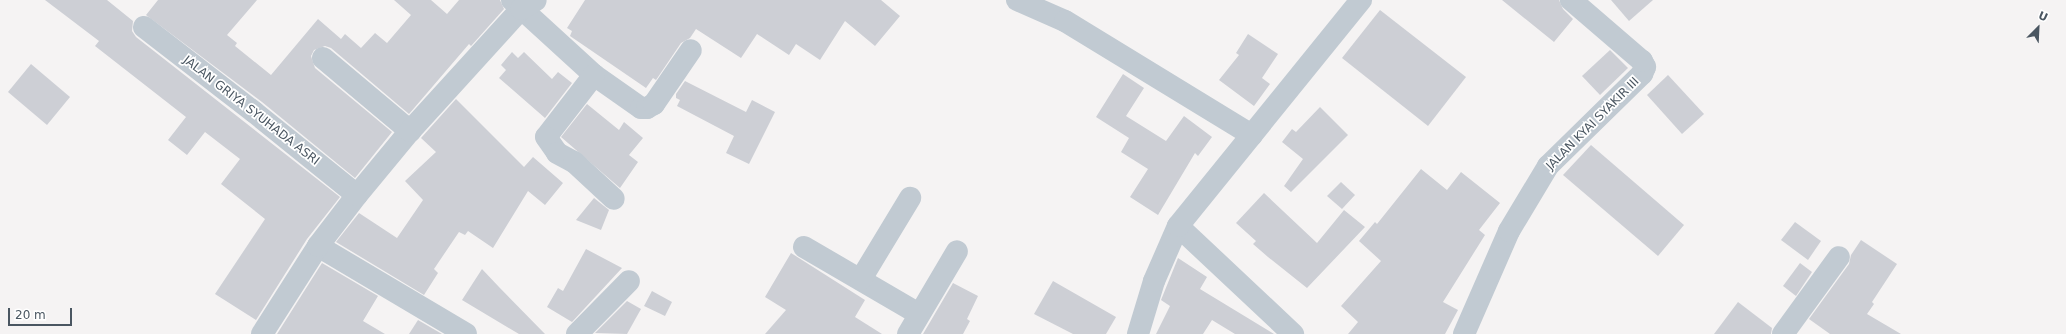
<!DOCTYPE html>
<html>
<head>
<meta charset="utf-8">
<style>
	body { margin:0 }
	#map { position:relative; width:2066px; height:334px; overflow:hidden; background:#f5f3f3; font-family:"DejaVu Sans",sans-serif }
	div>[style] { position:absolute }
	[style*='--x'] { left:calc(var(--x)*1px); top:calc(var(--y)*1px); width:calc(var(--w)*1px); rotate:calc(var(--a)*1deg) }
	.building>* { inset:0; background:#cdcfd5 }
	.street>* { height:22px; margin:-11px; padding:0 11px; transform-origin:11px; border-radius:11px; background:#c1cad2 }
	span { translate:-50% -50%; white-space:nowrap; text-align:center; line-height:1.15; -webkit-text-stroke:3.5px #fff; paint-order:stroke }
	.street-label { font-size:12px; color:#4a5661 }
	.north { position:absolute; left:2018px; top:8px; width:40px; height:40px; -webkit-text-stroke:3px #fff; paint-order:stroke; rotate:24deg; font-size:11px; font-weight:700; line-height:16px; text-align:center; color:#4a5661 }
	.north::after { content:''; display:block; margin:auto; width:14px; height:18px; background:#4a5661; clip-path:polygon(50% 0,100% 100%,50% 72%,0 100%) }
	.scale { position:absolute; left:8px; top:308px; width:64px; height:18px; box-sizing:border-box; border:2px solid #4a5661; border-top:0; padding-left:5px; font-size:12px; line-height:14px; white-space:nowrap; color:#4a5661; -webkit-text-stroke:3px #fff; paint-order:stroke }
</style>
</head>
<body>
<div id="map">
	<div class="building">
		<i style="clip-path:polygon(45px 0,107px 0,133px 21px,132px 31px,136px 37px,340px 197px,307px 239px,256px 320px,215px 294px,265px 219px,221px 184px,240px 159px,205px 132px,187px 155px,168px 140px,186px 117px,95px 46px,99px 41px)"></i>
		<i style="clip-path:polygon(158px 0,257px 0,227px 35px,237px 43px,235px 46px,271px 75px,318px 19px,341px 39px,345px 34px,361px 48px,375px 33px,387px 43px,411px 15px,394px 0,431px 0,447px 14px,459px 0,500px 0,504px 9px,471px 46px,469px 44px,409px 114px,331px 48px,325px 46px,314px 50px,311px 56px,315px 68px,392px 132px,355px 178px,262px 102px,146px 15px)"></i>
		<i style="clip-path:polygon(585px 0,881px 0,900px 16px,875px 46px,845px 21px,820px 60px,796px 44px,789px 55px,757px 34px,741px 58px,696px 29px,690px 38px,681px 43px,656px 80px,653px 78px,646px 88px,570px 36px,572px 31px,567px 28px)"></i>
		<i style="clip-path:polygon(1502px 0,1559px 0,1563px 9px,1573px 19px,1554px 42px)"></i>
		<i style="clip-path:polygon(1611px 0,1653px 0,1629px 21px)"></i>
		<i style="clip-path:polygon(1380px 10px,1466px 77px,1428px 126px,1342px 58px)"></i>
		<i style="clip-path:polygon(1248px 34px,1278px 54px,1262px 78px,1270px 84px,1254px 106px,1219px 80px,1239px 55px,1236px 53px)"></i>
		<i style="clip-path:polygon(1610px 50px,1628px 68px,1600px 95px,1582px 76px)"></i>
		<i style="clip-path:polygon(512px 52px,518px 58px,524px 52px,552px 79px,558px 72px,572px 83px,545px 118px,499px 78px,506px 70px,501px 65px)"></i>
		<i style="clip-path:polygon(31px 64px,70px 97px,47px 125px,8px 92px)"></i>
		<i style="clip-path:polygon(1123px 74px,1144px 88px,1126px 116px,1166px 141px,1184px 116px,1212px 137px,1198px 156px,1195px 153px,1158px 215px,1130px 197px,1148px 169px,1121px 152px,1129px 138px,1096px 117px)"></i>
		<i style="clip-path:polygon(1668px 75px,1704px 114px,1682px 134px,1647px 95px)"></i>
		<i style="clip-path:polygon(685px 81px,746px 112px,752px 100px,775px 112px,749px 164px,726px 153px,734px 136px,677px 106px,680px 100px,676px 98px,676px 94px)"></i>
		<i style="clip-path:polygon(456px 99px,524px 167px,533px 157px,563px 183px,545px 205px,528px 191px,493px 248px,468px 231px,465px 235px,459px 232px,434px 269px,438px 273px,424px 295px,336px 242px,359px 213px,397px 238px,423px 200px,405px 181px,436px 152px,421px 138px)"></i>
		<i style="clip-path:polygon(587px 104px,619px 130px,624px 122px,643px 138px,629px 155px,638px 162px,620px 188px,561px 137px)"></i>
		<i style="clip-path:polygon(1320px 107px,1348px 135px,1291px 192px,1284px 186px,1303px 159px,1282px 142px,1292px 129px,1296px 132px)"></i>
		<i style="clip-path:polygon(1591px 145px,1684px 225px,1658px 256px,1563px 175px)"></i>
		<i style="clip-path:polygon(1421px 169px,1447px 190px,1461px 172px,1500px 203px,1479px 230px,1485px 235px,1443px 302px,1458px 310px,1445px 334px,1348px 334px,1358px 322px,1341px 306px,1381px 261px,1359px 241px,1375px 222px,1377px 224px)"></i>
		<i style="clip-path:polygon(1341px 182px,1355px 195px,1342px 209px,1327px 196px)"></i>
		<i style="clip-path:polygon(1264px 193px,1317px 243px,1344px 210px,1365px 227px,1307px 288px,1268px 257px,1253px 244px,1256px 241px,1236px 223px)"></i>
		<i style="clip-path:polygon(594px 198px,609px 210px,601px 230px,576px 220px)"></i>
		<i style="clip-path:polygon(1795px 222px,1821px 241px,1808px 260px,1781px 240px)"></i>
		<i style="clip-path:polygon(1861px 240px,1897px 264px,1872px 302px,1874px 304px,1867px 314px,1901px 334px,1830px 334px,1809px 319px,1849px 264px,1851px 255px)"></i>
		<i style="clip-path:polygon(586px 249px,622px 268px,572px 322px,547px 307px,558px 288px,563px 291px)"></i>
		<i style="clip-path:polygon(791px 253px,865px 300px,855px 317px,882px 334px,765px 334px,786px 310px,765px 297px)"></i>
		<i style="clip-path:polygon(1178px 258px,1207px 277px,1200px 289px,1274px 334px,1235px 334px,1212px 320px,1203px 334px,1156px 334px,1170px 306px,1161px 300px)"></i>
		<i style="clip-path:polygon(322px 263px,378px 296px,363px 321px,385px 334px,277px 334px)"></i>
		<i style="clip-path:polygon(1800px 263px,1812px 272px,1796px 296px,1783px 286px)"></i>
		<i style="clip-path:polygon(482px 269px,499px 287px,545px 334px,519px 334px,462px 300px)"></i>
		<i style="clip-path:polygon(1053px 281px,1116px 317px,1106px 334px,1073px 334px,1034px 314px)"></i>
		<i style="clip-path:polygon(953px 283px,978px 296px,967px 319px,970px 321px,963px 334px,923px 334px)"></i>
		<i style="clip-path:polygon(652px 291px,672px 302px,665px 316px,644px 306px)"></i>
		<i style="clip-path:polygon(627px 301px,641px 309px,627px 334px,595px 333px)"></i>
		<i style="clip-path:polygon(1738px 302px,1772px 328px,1771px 334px,1714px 334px)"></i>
		<i style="clip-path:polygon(418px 320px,442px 334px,409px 334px)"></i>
	</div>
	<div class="street">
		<i style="--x:512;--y:0;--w:111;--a:42.4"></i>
		<i style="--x:594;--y:75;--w:57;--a:35.1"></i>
		<i style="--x:641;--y:108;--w:6;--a:0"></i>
		<i style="--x:647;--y:108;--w:8;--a:-30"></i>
		<i style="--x:654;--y:104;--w:65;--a:-55.6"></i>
		<i style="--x:1017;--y:0;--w:52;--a:23.6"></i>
		<i style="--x:1065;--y:21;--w:219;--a:31.4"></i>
		<i style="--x:144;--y:27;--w:139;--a:37.7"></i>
		<i style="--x:254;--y:112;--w:132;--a:38.9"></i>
		<i style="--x:323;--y:58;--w:114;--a:40"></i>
		<i style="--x:594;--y:75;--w:78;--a:127.7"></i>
		<i style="--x:546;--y:137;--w:19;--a:55"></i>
		<i style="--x:557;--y:153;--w:19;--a:28"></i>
		<i style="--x:574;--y:162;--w:54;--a:42.8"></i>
		<i style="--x:1178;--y:226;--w:158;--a:43.2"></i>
		<i style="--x:318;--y:246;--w:172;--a:30.7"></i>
		<i style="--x:804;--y:247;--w:133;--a:30.2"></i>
		<i style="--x:861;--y:279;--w:95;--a:-58.8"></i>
		<i style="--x:262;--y:334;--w:104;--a:-57.5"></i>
		<i style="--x:318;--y:246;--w:64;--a:-52.6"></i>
		<i style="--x:357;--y:195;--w:83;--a:-50.4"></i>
		<i style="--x:410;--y:131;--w:165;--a:-47.7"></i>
		<i style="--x:521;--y:9;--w:17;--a:-31"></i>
		<i style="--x:577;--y:334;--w:74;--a:-45.5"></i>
		<i style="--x:908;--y:334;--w:96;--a:-59.4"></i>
		<i style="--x:1138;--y:334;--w:55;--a:-73.2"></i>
		<i style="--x:1154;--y:281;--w:60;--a:-66.4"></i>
		<i style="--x:1178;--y:226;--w:291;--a:-51"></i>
		<i style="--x:1464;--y:334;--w:112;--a:-66.4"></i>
		<i style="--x:1509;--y:231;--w:76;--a:-59"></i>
		<i style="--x:1548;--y:166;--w:132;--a:-44.4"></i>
		<i style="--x:1642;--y:74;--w:8;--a:-67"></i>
		<i style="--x:1645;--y:67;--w:7;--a:-117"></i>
		<i style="--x:1642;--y:61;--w:94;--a:-139.3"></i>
		<i style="--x:1783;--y:334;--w:95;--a:-54"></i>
	</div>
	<div class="street-label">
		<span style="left:251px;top:111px;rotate:38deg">JALAN GRIYA SYUHADA ASRI</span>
		<span style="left:1593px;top:124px;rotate:-45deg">JALAN KYAI SYAKIR III</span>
	</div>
	<div class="north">U</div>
	<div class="scale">20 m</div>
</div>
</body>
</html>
